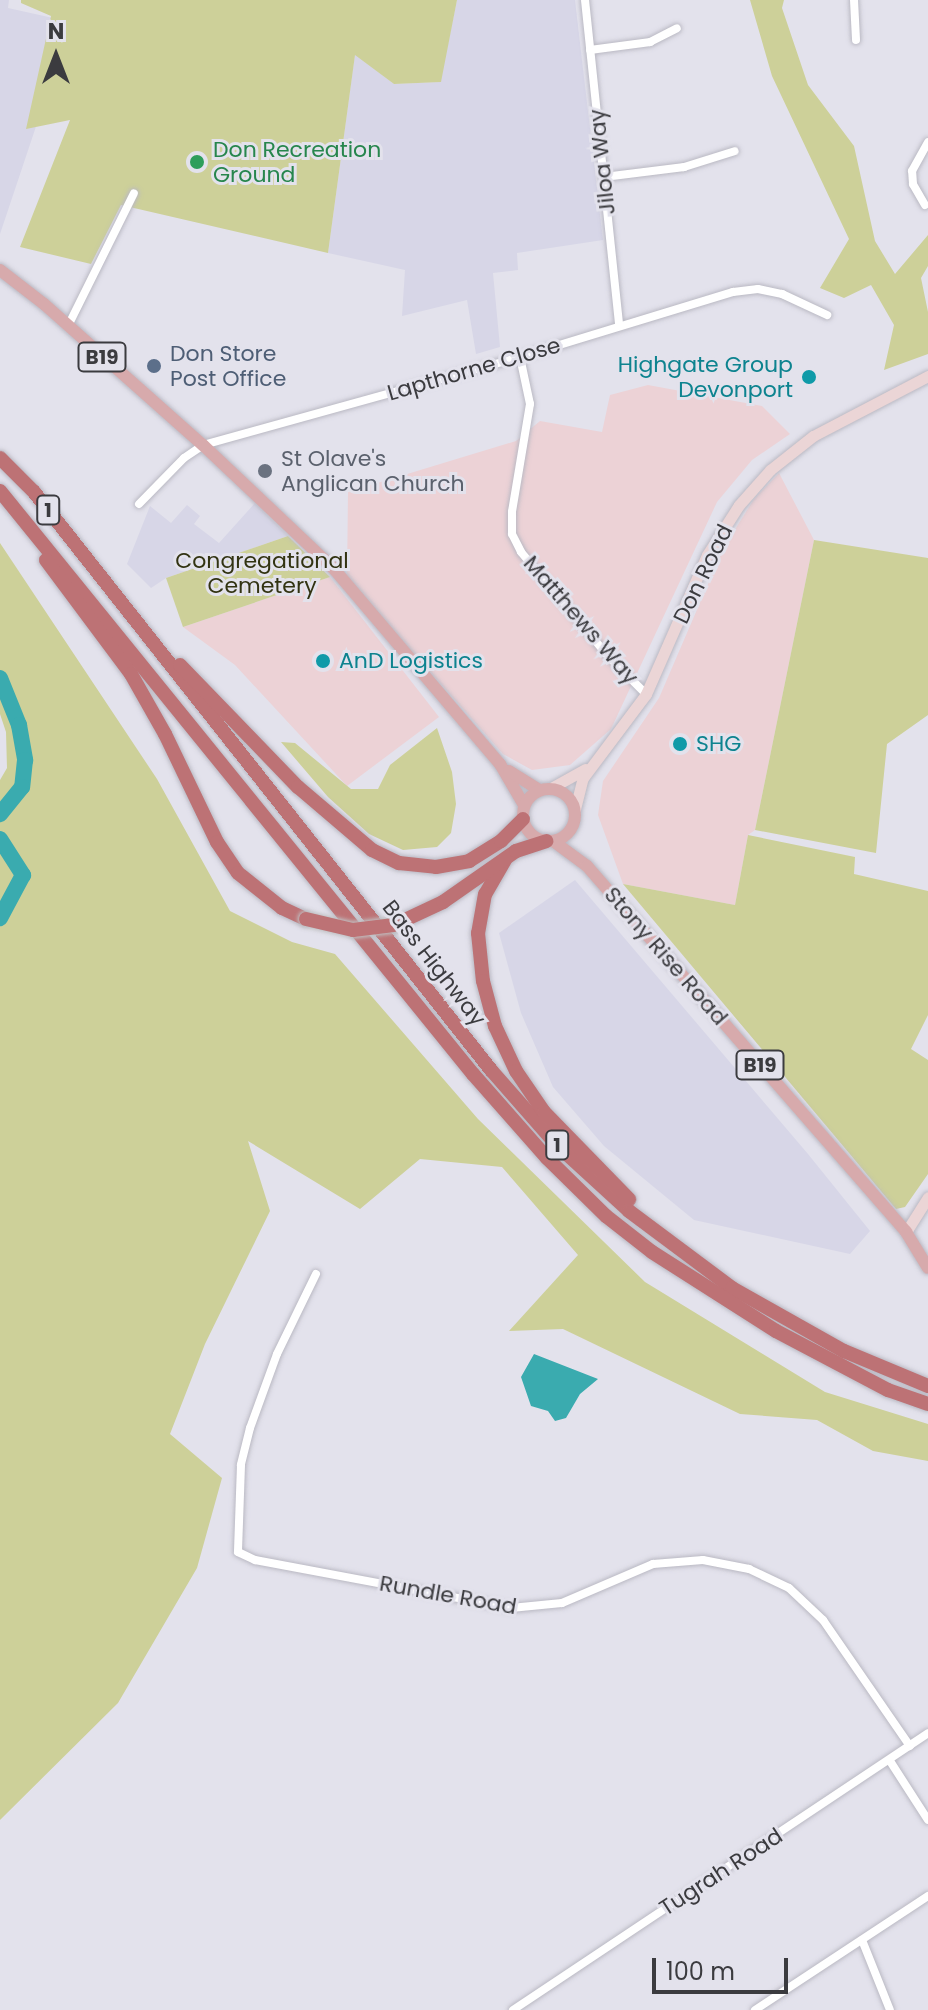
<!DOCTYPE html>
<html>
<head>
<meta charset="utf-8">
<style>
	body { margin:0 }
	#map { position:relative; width:928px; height:2010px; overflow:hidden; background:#e3e2ec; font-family:Poppins,sans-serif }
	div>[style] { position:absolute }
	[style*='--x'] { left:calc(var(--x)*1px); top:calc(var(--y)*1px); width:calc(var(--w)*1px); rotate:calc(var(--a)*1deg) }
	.commercial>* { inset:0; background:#ecd2d6 }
	.built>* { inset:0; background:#d7d6e7 }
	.green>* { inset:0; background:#cdd099 }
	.water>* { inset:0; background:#3aabaf }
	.river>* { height:16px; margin:-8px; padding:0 8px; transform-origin:8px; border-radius:8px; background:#3aabaf }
	.roads { filter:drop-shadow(0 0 2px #bab9c3) drop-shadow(0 0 2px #bab9c3) }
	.street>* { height:8px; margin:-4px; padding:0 4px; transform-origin:4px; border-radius:4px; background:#fff }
	.secondary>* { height:11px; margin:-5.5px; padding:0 5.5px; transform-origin:5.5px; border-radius:5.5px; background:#ebd5d6 }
	.primary>* { height:12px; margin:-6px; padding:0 6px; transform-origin:6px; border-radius:6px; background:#d7aaac }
	.primary>.ring { margin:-6px; padding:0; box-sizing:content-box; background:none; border:12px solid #d7aaac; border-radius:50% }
	.highway>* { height:14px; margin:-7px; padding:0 7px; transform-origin:7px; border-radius:7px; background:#bd7275 }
	.bridges { filter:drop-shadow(0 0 2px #c0c0c2) drop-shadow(0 0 2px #c0c0c2) }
	.highway-bridge>* { height:14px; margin:-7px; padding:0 7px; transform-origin:7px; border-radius:7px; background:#bd7275 }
	.dots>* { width:22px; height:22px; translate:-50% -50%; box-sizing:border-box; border:4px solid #e3e2ec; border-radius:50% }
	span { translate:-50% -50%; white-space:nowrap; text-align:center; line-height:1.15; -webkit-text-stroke:6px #e3e2ec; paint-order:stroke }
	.shield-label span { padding:2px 6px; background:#e3e2ec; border:2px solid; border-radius:6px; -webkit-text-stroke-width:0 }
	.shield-label { font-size:20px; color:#3b3b3f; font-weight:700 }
	.leisure-label { font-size:22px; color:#27864d }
	.left { translate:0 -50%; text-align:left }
	.street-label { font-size:22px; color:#3b3b3f }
	.service-label { font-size:22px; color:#4e5e75 }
	.culture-label { font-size:22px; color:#0d838f }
	.right { translate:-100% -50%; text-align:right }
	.worship-label { font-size:22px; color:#5b616d }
	.park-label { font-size:22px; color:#323312 }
	.north { position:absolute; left:16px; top:16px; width:80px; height:80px; -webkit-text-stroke:6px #e3e2ec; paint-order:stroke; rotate:0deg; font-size:22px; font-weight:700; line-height:32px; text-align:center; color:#3b3b3f }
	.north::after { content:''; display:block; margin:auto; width:28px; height:36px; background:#3b3b3f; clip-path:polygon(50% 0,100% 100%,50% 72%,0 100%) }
	.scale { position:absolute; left:652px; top:1958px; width:136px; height:36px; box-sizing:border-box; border:4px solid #3b3b3f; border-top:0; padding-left:10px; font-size:24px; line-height:28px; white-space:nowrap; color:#3b3b3f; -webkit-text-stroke:6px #e3e2ec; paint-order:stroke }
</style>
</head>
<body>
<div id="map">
	<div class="commercial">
		<i style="clip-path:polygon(648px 385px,762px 406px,790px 434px,752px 460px,717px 502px,611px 729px,570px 765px,532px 770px,503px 754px,347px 578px,348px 492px,516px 441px,540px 421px,602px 432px,610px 395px)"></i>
		<i style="clip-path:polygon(779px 473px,814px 540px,755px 830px,748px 835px,735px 905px,623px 884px,598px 815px,603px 781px,659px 698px,724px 547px,754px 499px)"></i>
		<i style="clip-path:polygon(330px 577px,439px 717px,347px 786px,235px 665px,183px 627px)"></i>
	</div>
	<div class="built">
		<i style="clip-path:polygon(0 0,9px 0,8px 8px,71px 22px,0 234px)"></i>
		<i style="clip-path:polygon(457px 0,575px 0,603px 240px,517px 253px,518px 270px,493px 273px,500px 347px,476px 354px,467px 300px,402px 316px,405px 270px,328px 253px,355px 54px,394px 84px,440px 82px)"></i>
		<i style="clip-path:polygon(255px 503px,288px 536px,166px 578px,151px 588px,127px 564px,150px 506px,171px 523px,187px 505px,200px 516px,194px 524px,219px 543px)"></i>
		<i style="clip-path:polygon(575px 880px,808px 1154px,870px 1231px,850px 1254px,694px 1220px,604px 1146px,553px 1087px,521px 1013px,499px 933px)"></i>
	</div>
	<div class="green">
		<i style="clip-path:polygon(21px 0,457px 0,441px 82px,394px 84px,355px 55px,328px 253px,121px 205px,91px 264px,20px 247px,70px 120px,26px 129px,51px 16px,21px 3px)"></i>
		<i style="clip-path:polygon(750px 0,784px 0,782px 8px,808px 85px,854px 146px,875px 241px,895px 274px,928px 235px,928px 266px,921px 278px,928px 312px,928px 354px,884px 370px,894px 325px,871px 285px,844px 298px,820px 288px,849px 239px,772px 76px)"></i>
		<i style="clip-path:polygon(288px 536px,330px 577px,183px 627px,166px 578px)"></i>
		<i style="clip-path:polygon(814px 540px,928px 558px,928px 715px,887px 744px,876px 853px,755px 830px)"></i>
		<i style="clip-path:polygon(0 543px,157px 779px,230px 911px,292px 942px,335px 954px,478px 1119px,645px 1282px,825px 1392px,928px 1424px,928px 1461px,873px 1451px,817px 1420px,740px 1414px,563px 1329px,509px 1331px,578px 1255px,502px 1167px,420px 1159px,360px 1209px,248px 1141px,270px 1211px,205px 1344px,170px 1434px,222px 1478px,197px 1568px,118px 1703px,0 1820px,0 780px,7px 768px,6px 732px,0 714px)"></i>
		<i style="clip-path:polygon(437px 728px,452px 772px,456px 804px,451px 833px,437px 847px,403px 850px,369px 834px,328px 797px,281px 742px,295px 743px,351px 789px,378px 789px,390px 765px)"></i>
		<i style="clip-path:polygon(748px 835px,855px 857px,854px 874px,928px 891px,928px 1015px,911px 1049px,928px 1060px,928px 1174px,905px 1207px,896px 1209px,623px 884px,735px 905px)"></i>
	</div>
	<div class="water">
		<i style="clip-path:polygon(534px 1354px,598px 1379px,580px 1394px,566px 1418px,555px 1421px,548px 1411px,531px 1406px,521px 1377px)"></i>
	</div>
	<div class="river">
		<i style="--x:0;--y:678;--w:51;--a:68"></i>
		<i style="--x:19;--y:725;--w:36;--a:80"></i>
		<i style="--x:25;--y:760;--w:27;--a:96"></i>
		<i style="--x:22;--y:787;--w:35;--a:129"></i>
		<i style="--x:0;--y:839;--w:43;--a:57.4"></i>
		<i style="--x:23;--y:875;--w:49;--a:118.1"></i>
	</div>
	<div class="roads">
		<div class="street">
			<i style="--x:585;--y:0;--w:326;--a:84"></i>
			<i style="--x:854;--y:0;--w:40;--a:87.1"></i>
			<i style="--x:590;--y:50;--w:61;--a:-7.6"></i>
			<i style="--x:650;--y:42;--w:30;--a:-27"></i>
			<i style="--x:604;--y:177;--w:81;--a:-7.1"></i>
			<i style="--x:684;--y:167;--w:53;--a:-17.4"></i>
			<i style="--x:925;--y:205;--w:24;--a:-120"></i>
			<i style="--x:913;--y:184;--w:13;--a:-94"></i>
			<i style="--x:912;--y:171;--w:33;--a:-61"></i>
			<i style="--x:68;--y:326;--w:148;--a:-63.6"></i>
			<i style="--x:520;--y:357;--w:48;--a:78"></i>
			<i style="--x:530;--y:404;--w:109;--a:99.5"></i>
			<i style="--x:512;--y:512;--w:22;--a:90"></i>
			<i style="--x:512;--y:534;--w:20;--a:63"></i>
			<i style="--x:521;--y:552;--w:134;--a:50.1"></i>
			<i style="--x:607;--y:655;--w:55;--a:45"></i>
			<i style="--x:139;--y:504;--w:64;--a:-45.6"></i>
			<i style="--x:184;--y:458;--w:23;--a:-34"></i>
			<i style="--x:203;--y:445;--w:329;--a:-15.5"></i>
			<i style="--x:520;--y:357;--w:223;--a:-17"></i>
			<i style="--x:733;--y:292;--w:25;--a:-7"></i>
			<i style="--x:758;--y:289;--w:25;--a:12"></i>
			<i style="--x:782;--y:294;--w:50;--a:25"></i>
			<i style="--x:316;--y:1274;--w:89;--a:116"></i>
			<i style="--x:277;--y:1354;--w:79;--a:110"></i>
			<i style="--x:250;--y:1428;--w:38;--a:104"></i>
			<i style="--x:241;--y:1465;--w:87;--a:92"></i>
			<i style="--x:238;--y:1552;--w:19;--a:25"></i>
			<i style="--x:255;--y:1560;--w:260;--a:10.6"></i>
			<i style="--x:511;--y:1608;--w:51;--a:-5.6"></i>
			<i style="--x:562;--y:1603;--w:99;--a:-23.2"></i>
			<i style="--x:653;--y:1564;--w:50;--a:-4.6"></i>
			<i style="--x:703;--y:1560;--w:47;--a:11.1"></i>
			<i style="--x:749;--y:1569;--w:44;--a:25.4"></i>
			<i style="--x:789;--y:1588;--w:47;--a:43.3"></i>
			<i style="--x:823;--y:1620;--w:153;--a:55.4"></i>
			<i style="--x:890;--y:1761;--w:70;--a:57.2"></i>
			<i style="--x:862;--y:1940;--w:75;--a:68.2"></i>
			<i style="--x:513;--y:2010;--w:499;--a:-33.7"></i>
			<i style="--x:755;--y:2010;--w:207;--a:-33.4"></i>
		</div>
		<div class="secondary">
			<i style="--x:551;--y:788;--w:39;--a:-29"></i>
			<i style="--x:575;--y:809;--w:32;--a:-76"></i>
			<i style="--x:583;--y:778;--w:105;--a:-53.1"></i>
			<i style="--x:646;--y:694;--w:152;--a:-66.3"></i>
			<i style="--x:707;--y:555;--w:59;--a:-57.4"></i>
			<i style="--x:739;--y:505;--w:47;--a:-48.5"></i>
			<i style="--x:770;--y:470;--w:55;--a:-38.3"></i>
			<i style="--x:813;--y:436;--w:130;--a:-27.6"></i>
			<i style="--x:906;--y:1232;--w:41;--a:-57.8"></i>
		</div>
		<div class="primary">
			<i style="--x:0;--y:270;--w:56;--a:37.7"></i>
			<i style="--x:44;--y:304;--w:213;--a:41.6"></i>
			<i style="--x:203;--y:445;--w:180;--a:43.4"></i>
			<i style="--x:334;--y:569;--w:256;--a:49.6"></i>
			<i style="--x:500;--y:764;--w:48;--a:59.7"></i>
			<i style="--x:509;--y:771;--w:36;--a:32"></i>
			<i class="ring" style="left:523px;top:789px;width:40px;height:40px"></i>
			<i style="--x:553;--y:841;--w:42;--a:36.3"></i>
			<i style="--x:587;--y:866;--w:486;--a:48.9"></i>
			<i style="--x:906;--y:1232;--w:42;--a:58.6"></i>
		</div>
		<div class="highway">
			<i style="--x:0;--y:458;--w:48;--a:45"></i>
			<i style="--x:34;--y:492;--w:737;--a:51.67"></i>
			<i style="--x:491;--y:1070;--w:98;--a:48.7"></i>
			<i style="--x:556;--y:1144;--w:99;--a:42.5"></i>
			<i style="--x:629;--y:1211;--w:129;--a:36.8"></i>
			<i style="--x:732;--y:1288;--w:129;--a:29.4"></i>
			<i style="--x:844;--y:1351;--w:91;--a:22.6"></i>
			<i style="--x:0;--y:491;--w:751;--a:50.95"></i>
			<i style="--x:473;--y:1074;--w:112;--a:48.6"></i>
			<i style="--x:547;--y:1158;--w:83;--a:44.5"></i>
			<i style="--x:606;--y:1216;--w:58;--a:38"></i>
			<i style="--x:652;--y:1252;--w:147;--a:32.5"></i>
			<i style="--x:776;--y:1331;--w:127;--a:27.8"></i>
			<i style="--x:888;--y:1390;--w:42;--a:19.3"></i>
			<i style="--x:46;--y:560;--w:142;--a:53.3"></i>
			<i style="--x:131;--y:674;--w:69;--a:60.5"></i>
			<i style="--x:165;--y:734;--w:120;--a:64.3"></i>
			<i style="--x:217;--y:842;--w:37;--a:56"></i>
			<i style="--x:238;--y:873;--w:56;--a:38.5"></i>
			<i style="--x:282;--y:908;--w:26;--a:25"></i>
			<i style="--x:180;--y:665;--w:170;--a:46"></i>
			<i style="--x:298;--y:787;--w:97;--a:40.4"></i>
			<i style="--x:372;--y:850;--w:30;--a:26"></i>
			<i style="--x:399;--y:863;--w:37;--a:6"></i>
			<i style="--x:436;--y:867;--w:34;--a:-10"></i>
			<i style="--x:469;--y:861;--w:38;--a:-32"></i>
			<i style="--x:501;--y:841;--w:31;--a:-45"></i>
			<i style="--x:505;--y:860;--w:39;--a:120"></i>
			<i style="--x:485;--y:894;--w:40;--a:100"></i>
			<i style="--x:478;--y:933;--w:48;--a:84.1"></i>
			<i style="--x:483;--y:981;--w:47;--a:75.1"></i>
			<i style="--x:495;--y:1026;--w:50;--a:65"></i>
			<i style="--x:516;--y:1071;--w:50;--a:55.7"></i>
			<i style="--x:544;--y:1112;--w:122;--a:45.7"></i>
			<i style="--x:394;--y:925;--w:54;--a:-25.1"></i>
			<i style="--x:443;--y:902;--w:89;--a:-34.9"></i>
			<i style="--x:516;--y:851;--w:32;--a:-18"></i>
		</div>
	</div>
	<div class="bridges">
		<div class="highway-bridge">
			<i style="--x:306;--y:919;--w:48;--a:13.2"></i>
			<i style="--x:353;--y:930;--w:41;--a:-7"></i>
		</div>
	</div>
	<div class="dots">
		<i style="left:197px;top:162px;background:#2e9e5b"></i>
		<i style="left:154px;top:366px;background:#5c6f8a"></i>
		<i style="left:809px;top:377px;background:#0f9aa8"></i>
		<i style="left:265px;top:471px;background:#6b7280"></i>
		<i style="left:323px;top:661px;background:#0f9aa8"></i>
		<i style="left:680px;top:744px;background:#0f9aa8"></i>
	</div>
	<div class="shield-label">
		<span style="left:102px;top:357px">B19</span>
		<span style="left:48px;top:510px">1</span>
		<span style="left:760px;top:1065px">B19</span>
		<span style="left:557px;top:1145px">1</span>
	</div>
	<div class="leisure-label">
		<span class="left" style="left:213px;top:162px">Don Recreation<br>Ground</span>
	</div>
	<div class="street-label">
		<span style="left:602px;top:162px;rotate:-96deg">Jiloa Way</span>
		<span style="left:474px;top:369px;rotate:-16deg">Lapthorne Close</span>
		<span style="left:703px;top:574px;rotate:-64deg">Don Road</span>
		<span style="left:581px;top:620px;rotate:49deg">Matthews Way</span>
		<span style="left:666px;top:956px;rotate:49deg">Stony Rise Road</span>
		<span style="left:434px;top:963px;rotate:52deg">Bass Highway</span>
		<span style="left:448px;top:1595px;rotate:10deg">Rundle Road</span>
		<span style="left:721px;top:1872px;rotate:-33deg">Tugrah Road</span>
	</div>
	<div class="service-label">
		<span class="left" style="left:170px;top:366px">Don Store<br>Post Office</span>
	</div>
	<div class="culture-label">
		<span class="right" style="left:793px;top:377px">Highgate Group<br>Devonport</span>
		<span class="left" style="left:339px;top:661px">AnD Logistics</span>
		<span class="left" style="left:696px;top:744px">SHG</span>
	</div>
	<div class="worship-label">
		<span class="left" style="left:281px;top:471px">St Olave's<br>Anglican Church</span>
	</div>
	<div class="park-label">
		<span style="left:262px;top:573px">Congregational<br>Cemetery</span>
	</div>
	<div class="north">N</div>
	<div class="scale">100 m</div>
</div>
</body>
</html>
